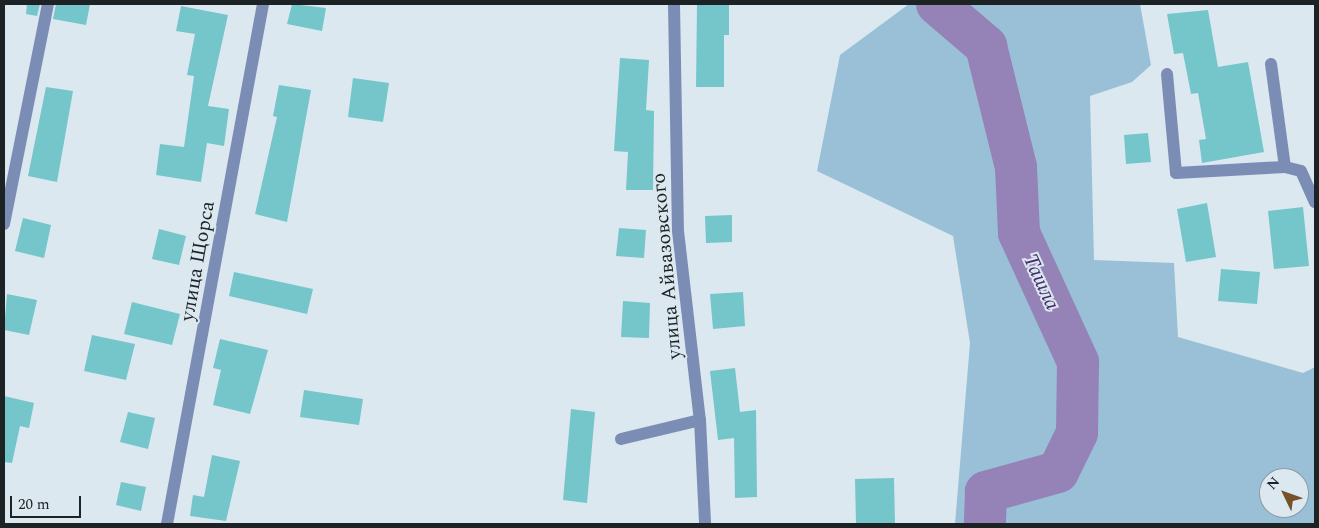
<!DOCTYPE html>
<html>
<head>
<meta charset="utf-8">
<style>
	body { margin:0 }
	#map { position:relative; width:1319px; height:528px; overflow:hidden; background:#dbe8f0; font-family:Spectral,serif }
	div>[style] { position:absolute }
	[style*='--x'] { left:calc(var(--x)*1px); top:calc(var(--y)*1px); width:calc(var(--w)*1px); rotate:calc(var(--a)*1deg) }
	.green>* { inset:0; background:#99c0d7 }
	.river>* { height:42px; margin:-21px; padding:0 21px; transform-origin:21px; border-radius:21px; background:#9582b7 }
	.building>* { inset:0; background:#74c6ca }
	.lane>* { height:12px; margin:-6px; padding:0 6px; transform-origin:6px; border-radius:6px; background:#7c8db5 }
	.street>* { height:12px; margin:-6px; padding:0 6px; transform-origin:6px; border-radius:6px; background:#7c8db5 }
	span { translate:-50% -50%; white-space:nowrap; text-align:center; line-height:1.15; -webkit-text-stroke:4px #dbe8f0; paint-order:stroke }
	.street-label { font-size:20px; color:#1d2225 }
	.water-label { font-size:21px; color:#472b6d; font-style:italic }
	.frame { position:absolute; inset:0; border:5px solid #1d2225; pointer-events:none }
	.north { position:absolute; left:1259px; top:468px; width:50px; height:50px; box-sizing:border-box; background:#dbe8f0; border:1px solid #8f999f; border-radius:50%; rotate:312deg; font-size:14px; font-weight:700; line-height:20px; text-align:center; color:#1d2225 }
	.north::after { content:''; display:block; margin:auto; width:18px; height:22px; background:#75502b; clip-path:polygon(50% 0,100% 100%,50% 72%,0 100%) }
	.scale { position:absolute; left:10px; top:496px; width:71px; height:22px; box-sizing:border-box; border:2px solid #1d2225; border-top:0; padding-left:6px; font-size:15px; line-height:18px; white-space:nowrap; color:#1d2225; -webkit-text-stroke:4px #dbe8f0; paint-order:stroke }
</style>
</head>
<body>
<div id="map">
	<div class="green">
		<i style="clip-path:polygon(evenodd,909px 4px,1140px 4px,1151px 65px,1132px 82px,1090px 96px,1094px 260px,1174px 263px,1178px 337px,1303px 373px,1315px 367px,1315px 524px,955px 524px,970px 343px,953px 236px,817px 171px,840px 55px,909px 4px,1269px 478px,1299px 478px,1299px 508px,1269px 508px,1269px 478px)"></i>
	</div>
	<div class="river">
		<i style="--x:937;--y:4;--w:65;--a:40.6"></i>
		<i style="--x:986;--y:46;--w:125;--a:76.1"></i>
		<i style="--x:1016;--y:167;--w:66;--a:87.4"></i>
		<i style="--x:1019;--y:233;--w:142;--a:65.4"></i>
		<i style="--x:1078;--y:362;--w:71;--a:90.8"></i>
		<i style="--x:1077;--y:433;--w:43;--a:116"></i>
		<i style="--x:1058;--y:472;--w:75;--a:164.5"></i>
		<i style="--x:986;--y:492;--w:32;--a:92"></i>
	</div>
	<div class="building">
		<i style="clip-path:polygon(27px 4px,40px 4px,37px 16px,26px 14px)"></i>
		<i style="clip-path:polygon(56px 4px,90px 4px,86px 25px,53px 19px)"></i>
		<i style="clip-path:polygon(292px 4px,326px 8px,322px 31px,287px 24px)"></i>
		<i style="clip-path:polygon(697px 4px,729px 4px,729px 35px,724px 35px,724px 87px,696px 87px)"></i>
		<i style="clip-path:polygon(181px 6px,228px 15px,208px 106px,229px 109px,224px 146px,207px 143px,201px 182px,156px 175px,160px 144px,184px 147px,194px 76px,187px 75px,195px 34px,176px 31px)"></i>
		<i style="clip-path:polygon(1208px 10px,1218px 67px,1248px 62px,1264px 152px,1202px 163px,1199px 140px,1206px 139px,1198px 93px,1191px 94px,1183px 53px,1174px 54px,1167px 14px)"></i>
		<i style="clip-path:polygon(620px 58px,649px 60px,646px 110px,654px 111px,653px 190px,626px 190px,628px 152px,614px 151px)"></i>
		<i style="clip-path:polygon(353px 78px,389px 83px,383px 122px,348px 117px)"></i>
		<i style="clip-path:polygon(279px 85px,311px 90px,287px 222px,255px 214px,277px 117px,273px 116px)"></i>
		<i style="clip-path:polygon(46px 87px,73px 91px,57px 182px,28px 176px)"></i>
		<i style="clip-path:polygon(1148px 133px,1151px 162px,1126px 164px,1124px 135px)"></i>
		<i style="clip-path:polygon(1207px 203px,1216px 257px,1186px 262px,1177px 209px)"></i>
		<i style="clip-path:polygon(1303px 207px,1309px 266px,1274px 269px,1268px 211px)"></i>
		<i style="clip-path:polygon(732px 215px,732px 242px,706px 243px,705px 216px)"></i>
		<i style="clip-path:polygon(23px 218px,51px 225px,44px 258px,15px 251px)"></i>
		<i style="clip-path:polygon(619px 228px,646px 230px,644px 258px,616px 256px)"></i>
		<i style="clip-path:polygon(159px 229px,186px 236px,179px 265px,152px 259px)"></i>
		<i style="clip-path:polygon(1221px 269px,1260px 272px,1257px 304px,1218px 301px)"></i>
		<i style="clip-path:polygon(234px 272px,313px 289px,307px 314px,229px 296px)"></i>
		<i style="clip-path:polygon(743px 292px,745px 326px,713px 329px,710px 294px)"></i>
		<i style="clip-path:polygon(7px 294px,37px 300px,29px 335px,4px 330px)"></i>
		<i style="clip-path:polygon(623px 301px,650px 303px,649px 338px,621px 337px)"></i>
		<i style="clip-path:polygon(132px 302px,180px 314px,172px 345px,124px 334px)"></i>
		<i style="clip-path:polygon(92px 335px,135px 344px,126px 380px,84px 371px)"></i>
		<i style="clip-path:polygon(220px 339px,268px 350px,250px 414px,213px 405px,221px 370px,213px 368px)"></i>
		<i style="clip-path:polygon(735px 368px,740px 412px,756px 410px,757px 497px,735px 498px,734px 438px,718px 440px,710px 371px)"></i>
		<i style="clip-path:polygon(304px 390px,363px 399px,359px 425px,300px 417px)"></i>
		<i style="clip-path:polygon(4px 396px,34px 403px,29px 428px,20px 426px,12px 463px,4px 462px)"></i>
		<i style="clip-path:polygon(571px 409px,595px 412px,587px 503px,563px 500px)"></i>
		<i style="clip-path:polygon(128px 412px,155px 418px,148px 449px,120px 442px)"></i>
		<i style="clip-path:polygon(212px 455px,240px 461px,226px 521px,190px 516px,193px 495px,204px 497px)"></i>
		<i style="clip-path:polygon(894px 478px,895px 524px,856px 524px,855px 479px)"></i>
		<i style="clip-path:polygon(121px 482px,146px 487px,141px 511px,116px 505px)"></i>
	</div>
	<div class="lane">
		<i style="--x:1271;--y:64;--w:104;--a:82.3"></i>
		<i style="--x:1167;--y:74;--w:99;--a:84.8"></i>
		<i style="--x:1176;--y:173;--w:109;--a:-3.2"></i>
		<i style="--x:1285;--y:167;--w:16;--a:14"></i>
		<i style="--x:1301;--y:171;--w:34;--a:66"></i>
		<i style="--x:621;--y:439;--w:81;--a:-13.5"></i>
	</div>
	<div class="street">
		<i style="--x:674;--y:4;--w:227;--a:89"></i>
		<i style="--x:678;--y:231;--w:190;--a:83.4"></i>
		<i style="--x:700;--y:420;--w:104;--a:87.2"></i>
		<i style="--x:4;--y:224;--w:224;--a:-78.7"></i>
		<i style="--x:167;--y:524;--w:529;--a:-79.54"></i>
	</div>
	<div class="street-label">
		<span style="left:198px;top:261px;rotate:-80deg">улица Щорса</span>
		<span style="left:667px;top:266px;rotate:-95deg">улица Айвазовского</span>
	</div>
	<div class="water-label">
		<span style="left:1041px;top:282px;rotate:65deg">Ташла</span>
	</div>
	<div class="frame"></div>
	<div class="north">N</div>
	<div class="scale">20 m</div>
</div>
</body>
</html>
